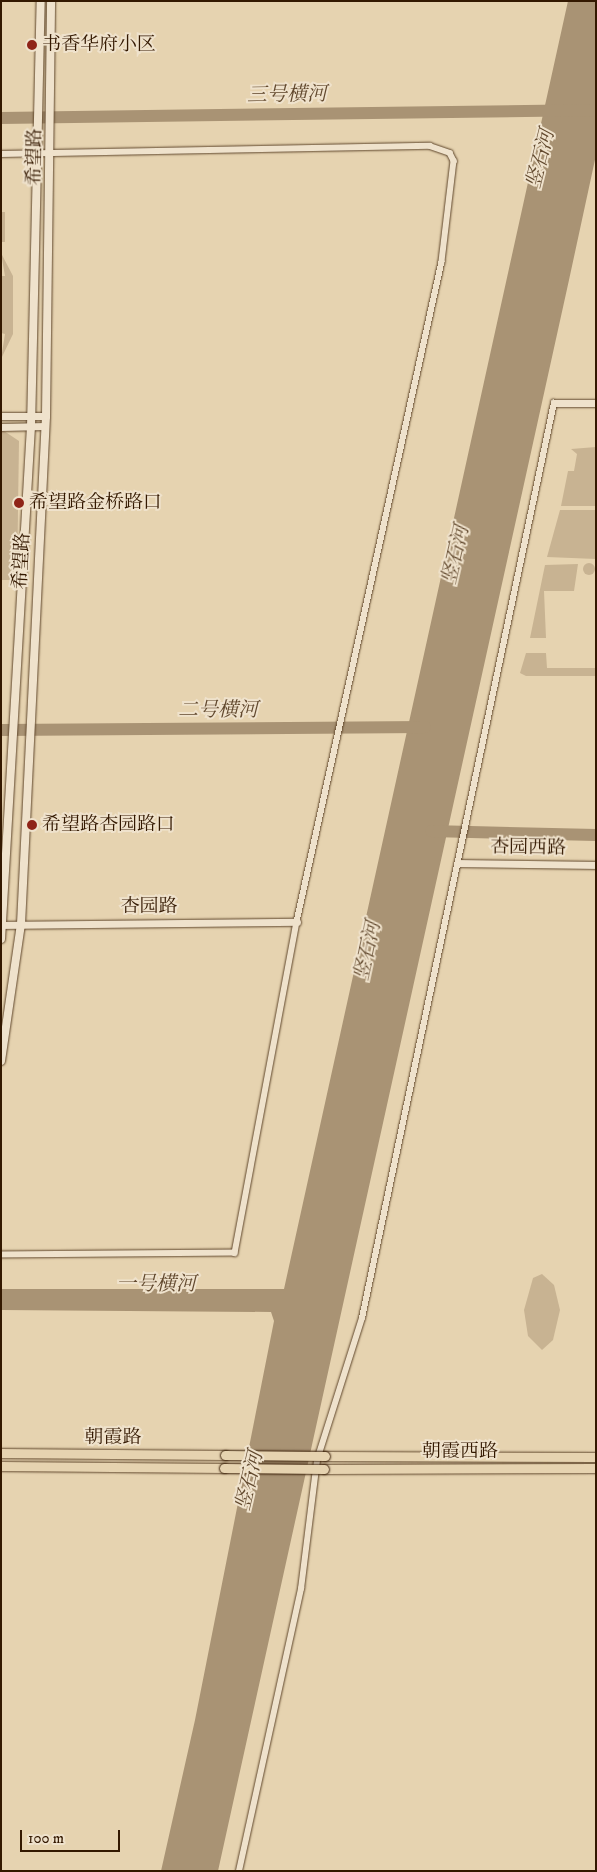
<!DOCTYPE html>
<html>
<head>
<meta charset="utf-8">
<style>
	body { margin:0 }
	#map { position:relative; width:597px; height:1872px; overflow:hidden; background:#e6d3b0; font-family:"IM FELL DW Pica","Noto Serif SC",serif }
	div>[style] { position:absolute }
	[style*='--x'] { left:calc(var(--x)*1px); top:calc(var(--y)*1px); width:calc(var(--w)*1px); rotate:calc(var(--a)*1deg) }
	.green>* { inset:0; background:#c8b392 }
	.round { border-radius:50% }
	.water>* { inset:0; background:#a99374 }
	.river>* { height:12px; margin:-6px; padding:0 6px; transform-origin:6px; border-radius:6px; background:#a99374 }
	.roads { filter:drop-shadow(0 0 1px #60472c) drop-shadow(0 0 1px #60472c) }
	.minor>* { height:5.5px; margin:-2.75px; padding:0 2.75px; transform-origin:2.75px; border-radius:2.75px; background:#efe2cc }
	.tertiary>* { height:7px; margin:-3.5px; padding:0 3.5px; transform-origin:3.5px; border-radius:3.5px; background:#efe2cc }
	.secondary>* { height:8px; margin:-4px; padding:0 4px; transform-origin:4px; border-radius:4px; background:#efe2cc }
	.primary>* { height:9px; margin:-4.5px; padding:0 4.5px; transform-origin:4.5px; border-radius:4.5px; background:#e6d3b0 }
	.bridges { filter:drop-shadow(0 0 1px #331800) drop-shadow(0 0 1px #331800) }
	.primary-bridge>* { height:9px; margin:-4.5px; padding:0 4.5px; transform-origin:4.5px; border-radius:4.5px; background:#e6d3b0 }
	.dots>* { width:14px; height:14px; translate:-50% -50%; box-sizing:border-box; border:2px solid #efe2cc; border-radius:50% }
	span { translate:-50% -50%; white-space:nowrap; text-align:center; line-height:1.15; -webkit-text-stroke:4px #efe2cc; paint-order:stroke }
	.poi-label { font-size:19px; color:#331800 }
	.left { translate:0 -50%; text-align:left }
	.street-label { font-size:19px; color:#331800 }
	.water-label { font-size:20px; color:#62492e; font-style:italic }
	.frame { position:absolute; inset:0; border:2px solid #331800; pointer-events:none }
	.scale { position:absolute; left:20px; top:1830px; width:100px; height:22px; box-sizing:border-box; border:2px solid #331800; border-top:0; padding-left:6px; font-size:15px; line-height:18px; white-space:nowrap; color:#331800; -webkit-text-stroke:4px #efe2cc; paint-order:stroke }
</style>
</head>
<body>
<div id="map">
	<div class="green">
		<i style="clip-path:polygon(1px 212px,5px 212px,5px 242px,1px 242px)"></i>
		<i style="clip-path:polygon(1px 253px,13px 276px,13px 334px,1px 359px,5px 334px,1px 333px,1px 276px,5px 276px)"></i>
		<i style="clip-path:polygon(1px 429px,19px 441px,17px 580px,1px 580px)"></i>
		<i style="clip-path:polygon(596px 447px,596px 506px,561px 506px,568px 471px,574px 471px,577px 454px,571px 449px)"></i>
		<i style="clip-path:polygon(560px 510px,596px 510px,596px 559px,547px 557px)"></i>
		<i class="round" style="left:583px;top:563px;width:12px;height:12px"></i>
		<i style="clip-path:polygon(578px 564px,574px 591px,544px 591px,546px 638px,530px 638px,545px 565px)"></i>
		<i style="clip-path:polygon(526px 653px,546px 653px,547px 668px,596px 668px,596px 676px,526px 676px,520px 673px)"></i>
		<i style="clip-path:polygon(542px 1274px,554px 1285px,560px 1310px,553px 1340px,542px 1350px,528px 1336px,524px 1310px,533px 1278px)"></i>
	</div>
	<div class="water">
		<i style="clip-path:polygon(568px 1px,596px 1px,596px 155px,569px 280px,218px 1871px,161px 1871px,195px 1720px,274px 1321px,271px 1312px,1px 1310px,1px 1289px,284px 1289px)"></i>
	</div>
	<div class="river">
		<i style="--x:1;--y:118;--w:595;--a:-0.77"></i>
		<i style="--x:1;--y:730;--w:424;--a:-0.4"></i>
		<i style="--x:431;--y:831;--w:165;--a:1.4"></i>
	</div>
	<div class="roads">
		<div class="minor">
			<i style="--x:1;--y:154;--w:429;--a:-1.1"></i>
			<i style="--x:430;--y:146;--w:21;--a:19"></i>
			<i style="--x:450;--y:153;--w:9;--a:63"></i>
			<i style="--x:454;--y:161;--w:102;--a:96.8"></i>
			<i style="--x:442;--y:262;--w:676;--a:102.39"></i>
			<i style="--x:297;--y:922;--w:337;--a:100.6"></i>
			<i style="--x:235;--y:1253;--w:234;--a:179.5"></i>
			<i style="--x:239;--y:1871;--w:289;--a:-77.6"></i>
			<i style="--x:301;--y:1589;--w:130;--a:-82.9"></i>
			<i style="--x:317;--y:1460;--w:149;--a:-72.4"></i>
			<i style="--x:362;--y:1318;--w:935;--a:-78.15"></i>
		</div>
		<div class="tertiary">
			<i style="--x:554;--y:403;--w:42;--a:0"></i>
			<i style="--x:1;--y:416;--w:45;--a:0"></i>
			<i style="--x:1;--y:427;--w:44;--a:-1.3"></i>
			<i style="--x:459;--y:863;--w:137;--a:0.8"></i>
			<i style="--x:1;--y:925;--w:296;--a:-0.6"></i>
		</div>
		<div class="secondary">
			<i style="--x:1;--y:939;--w:513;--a:-86.65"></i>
			<i style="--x:31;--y:427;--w:426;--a:-88.7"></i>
			<i style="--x:1;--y:1061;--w:138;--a:-81.7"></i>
			<i style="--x:21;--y:924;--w:509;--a:-87.18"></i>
			<i style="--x:46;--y:416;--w:415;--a:-89.3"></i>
		</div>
		<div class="primary">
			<i style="--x:1;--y:1453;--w:224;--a:0.5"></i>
			<i style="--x:325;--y:1456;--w:271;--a:0.2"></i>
			<i style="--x:1;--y:1466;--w:223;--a:0.5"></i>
			<i style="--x:324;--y:1469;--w:272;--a:-0.2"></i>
		</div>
	</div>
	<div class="bridges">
		<div class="primary-bridge">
			<i style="--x:225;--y:1455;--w:100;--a:0.6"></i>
			<i style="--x:224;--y:1468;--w:100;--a:0.6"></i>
		</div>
	</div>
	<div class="dots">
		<i style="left:32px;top:45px;background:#8f2418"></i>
		<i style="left:19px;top:503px;background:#8f2418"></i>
		<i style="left:32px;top:825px;background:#8f2418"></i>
	</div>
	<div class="poi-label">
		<span class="left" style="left:42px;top:45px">书香华府小区</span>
		<span class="left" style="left:29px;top:503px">希望路金桥路口</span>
		<span class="left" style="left:42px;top:825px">希望路杏园路口</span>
	</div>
	<div class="street-label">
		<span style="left:35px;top:157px;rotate:-89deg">希望路</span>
		<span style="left:22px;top:561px;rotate:-87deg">希望路</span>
		<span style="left:528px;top:848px;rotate:1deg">杏园西路</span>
		<span style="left:149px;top:907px">杏园路</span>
		<span style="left:113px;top:1438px">朝霞路</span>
		<span style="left:460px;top:1452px">朝霞西路</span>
	</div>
	<div class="water-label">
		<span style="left:287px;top:95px;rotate:-1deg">三号横河</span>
		<span style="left:541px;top:159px;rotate:-76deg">竖石河</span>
		<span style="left:456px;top:555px;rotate:-77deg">竖石河</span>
		<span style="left:218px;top:710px">二号横河</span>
		<span style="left:368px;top:951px;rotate:-78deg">竖石河</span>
		<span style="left:156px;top:1284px">一号横河</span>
		<span style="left:250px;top:1481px;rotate:-77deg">竖石河</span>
	</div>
	<div class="frame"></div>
	<div class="scale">100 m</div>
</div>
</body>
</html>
